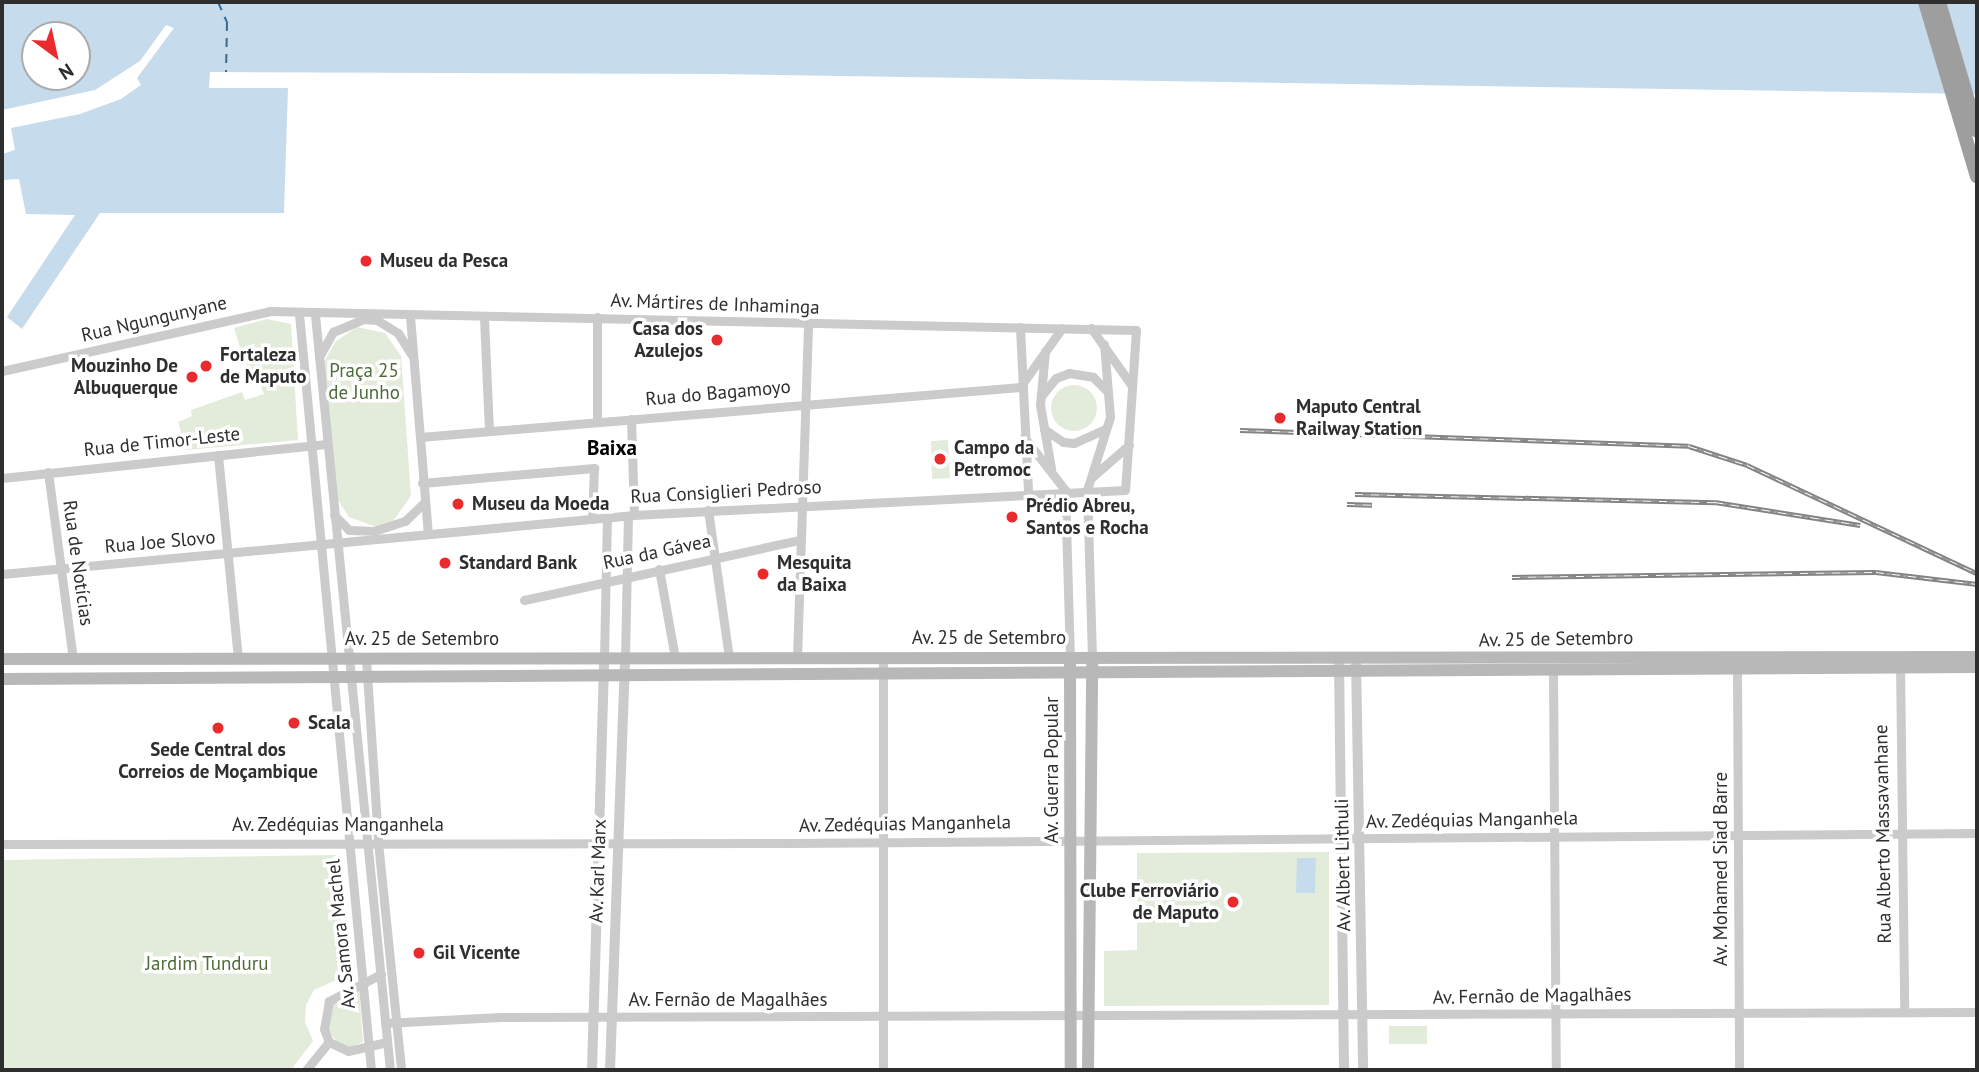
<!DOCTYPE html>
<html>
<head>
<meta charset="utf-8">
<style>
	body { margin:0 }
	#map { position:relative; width:1979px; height:1072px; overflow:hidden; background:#fff; font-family:"PT Sans",sans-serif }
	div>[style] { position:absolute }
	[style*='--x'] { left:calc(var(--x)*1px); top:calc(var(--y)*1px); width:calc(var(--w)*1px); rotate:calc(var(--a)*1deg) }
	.green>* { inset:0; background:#e3ecdb }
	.round { border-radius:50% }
	.water>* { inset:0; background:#c6dbec }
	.ferry>* { height:2px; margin-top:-1px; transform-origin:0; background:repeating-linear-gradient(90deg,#396a92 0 9px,transparent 0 16px) }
	.minor>* { height:9px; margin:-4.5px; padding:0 4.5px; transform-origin:4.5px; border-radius:4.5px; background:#cbcbcb }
	.tertiary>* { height:10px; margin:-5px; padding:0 5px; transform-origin:5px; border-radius:5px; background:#cbcbcb }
	.secondary>* { height:12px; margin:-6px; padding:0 6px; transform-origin:6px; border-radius:6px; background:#b8b8b8 }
	.trunk>* { height:14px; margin:-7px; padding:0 7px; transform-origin:7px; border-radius:7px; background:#9e9e9e }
	.rail>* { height:5px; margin-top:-2.5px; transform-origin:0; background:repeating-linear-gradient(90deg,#fff 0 8px,#838383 0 16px); box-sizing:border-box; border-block:2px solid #838383 }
	.dots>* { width:19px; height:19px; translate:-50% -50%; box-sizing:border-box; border:4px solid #fff; border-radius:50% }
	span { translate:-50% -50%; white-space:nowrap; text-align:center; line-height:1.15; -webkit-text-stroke:7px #fff; paint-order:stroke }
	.poi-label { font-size:19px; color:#2e2e2e; font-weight:700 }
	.left { translate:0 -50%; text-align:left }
	.right { translate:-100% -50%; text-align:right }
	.street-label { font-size:19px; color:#2e2e2e }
	.park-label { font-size:19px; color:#4e6b3a }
	.neighbourhood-label { font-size:21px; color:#000; font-weight:700 }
	.frame { position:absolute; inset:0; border:4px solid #2e2e2e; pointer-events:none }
	.north { position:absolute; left:21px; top:21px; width:70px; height:70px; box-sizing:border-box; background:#fff; border:2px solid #ababab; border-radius:50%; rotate:147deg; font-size:19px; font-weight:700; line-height:28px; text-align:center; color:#2e2e2e }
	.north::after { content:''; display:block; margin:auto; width:24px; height:32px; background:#ea2a2d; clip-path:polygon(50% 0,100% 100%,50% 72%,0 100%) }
</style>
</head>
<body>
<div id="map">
	<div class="green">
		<i style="clip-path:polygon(267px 319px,291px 324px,298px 440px,186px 450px,178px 422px,192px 416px,191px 410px,242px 392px,245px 400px,264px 394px,257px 378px,249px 377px,234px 328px)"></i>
		<i style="clip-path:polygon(357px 327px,385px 333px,401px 356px,411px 496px,393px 521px,376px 527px,349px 517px,336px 497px,324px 362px,335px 342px)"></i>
		<i class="round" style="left:1051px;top:385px;width:46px;height:46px"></i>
		<i style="clip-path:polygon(948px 440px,950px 478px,932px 479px,931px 441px)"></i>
		<i style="clip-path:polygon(1329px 852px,1329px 1005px,1104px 1006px,1104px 951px,1137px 950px,1137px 853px)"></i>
		<i style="clip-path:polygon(336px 855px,345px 976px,314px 990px,306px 1005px,305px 1022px,313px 1041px,291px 1070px,2px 1070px,2px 860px)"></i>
		<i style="clip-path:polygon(359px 988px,363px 1042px,350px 1047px,337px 1042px,327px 1028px,327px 1004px)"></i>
		<i style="clip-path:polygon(1389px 1026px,1427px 1026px,1427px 1044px,1389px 1044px)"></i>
	</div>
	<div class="water">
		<i style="clip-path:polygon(evenodd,2px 2px,1977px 2px,1977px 94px,718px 74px,210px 72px,209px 88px,288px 88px,284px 213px,100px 213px,22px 329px,7px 317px,75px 215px,26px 214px,19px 179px,3px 180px,2px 154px,15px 150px,11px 128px,80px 114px,121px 99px,141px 85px,137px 78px,174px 28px,166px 25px,140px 61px,95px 90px,2px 110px,2px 2px,35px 35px,77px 35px,77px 77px,35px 77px,35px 35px)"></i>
		<i style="clip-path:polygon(1297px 858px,1316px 858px,1315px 893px,1296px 893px)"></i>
	</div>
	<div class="ferry">
		<i style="--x:218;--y:2;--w:22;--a:66"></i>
		<i style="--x:227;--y:22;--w:50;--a:91.1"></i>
	</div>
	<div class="minor">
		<i style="--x:299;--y:314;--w:759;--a:84.56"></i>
		<i style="--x:315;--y:315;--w:759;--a:84.33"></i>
		<i style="--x:410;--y:316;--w:219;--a:85.3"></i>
		<i style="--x:484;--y:317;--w:113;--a:87.5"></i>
		<i style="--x:597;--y:317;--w:105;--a:90"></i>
		<i style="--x:1020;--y:327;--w:165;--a:87.2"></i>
		<i style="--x:1091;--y:328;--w:71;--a:54.7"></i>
		<i style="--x:1045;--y:351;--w:54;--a:95.3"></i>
		<i style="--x:1040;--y:405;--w:64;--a:80.1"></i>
		<i style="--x:319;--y:357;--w:29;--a:-61"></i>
		<i style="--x:333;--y:332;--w:33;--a:-23"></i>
		<i style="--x:363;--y:319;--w:14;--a:4"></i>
		<i style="--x:377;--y:320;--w:25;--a:32"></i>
		<i style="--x:398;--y:333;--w:25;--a:58"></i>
		<i style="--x:2;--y:371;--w:275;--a:-12.6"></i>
		<i style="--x:270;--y:311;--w:866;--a:1.26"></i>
		<i style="--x:1136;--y:330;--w:160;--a:93.9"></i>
		<i style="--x:1125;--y:490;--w:492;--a:177.1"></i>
		<i style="--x:634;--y:515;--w:635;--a:174.67"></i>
		<i style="--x:1042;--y:395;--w:22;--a:-51"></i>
		<i style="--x:1056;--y:378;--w:14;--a:-21"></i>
		<i style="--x:1069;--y:373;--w:24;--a:9"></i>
		<i style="--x:1093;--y:377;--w:21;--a:45"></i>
		<i style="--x:631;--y:419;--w:96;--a:88.2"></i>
		<i style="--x:1044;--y:429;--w:23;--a:34"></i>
		<i style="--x:1063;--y:442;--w:11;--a:5"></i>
		<i style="--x:1074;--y:443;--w:34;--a:-24"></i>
		<i style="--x:420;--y:437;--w:602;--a:-4.76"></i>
		<i style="--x:1020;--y:387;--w:72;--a:-54.6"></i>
		<i style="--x:1024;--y:437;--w:67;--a:52.3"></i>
		<i style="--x:1065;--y:490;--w:167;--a:88.3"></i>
		<i style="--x:218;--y:455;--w:205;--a:84.4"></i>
		<i style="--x:48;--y:472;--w:189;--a:82.4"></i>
		<i style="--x:1092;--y:477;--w:49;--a:-40.9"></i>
		<i style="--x:2;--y:478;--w:326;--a:-6"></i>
		<i style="--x:422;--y:483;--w:173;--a:-5"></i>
		<i style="--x:594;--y:468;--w:51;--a:92.2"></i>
		<i style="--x:708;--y:510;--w:149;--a:81.9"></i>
		<i style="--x:334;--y:515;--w:21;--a:45"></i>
		<i style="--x:349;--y:530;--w:25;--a:2"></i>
		<i style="--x:374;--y:531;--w:33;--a:-18"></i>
		<i style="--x:405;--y:521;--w:28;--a:-44"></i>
		<i style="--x:659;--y:569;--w:90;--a:79.8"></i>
		<i style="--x:524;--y:600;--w:281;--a:-12.3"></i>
		<i style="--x:625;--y:657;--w:141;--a:-88.8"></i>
		<i style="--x:1092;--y:657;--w:167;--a:-91.7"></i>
		<i style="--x:1087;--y:490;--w:77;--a:-72.5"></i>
		<i style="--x:1110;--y:417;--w:73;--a:-94.7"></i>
		<i style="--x:604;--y:658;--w:140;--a:-88.8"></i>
		<i style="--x:797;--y:658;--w:332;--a:-88.1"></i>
		<i style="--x:366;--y:659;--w:183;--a:86.2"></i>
		<i style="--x:378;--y:842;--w:229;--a:84.2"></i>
		<i style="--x:1900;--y:662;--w:349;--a:89.3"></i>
		<i style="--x:1737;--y:667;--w:403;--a:89.7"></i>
		<i style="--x:1553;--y:670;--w:400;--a:89.6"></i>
		<i style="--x:2;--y:844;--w:792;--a:-0.07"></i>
		<i style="--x:794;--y:843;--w:1183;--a:-0.48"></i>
		<i style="--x:381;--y:974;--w:59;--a:152.6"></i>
		<i style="--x:329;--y:1001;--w:28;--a:100"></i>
		<i style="--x:324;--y:1029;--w:14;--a:69"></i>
		<i style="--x:329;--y:1042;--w:21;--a:25"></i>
		<i style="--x:348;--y:1051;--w:40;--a:-13"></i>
		<i style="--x:385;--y:1023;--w:116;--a:-3"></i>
		<i style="--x:501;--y:1017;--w:1476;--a:-0.19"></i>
		<i style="--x:306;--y:1070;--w:36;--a:-51"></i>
		<i style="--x:883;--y:1070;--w:413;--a:-90"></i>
	</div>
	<div class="tertiary">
		<i style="--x:1356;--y:660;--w:410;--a:89"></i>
		<i style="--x:1339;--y:661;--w:409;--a:89.3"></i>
		<i style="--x:592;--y:1070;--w:412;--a:-88.3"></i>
		<i style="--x:610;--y:1070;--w:413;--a:-87.9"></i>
	</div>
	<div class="secondary">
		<i style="--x:2;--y:659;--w:1975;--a:-0.06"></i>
		<i style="--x:1070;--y:664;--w:406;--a:89.9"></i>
		<i style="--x:2;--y:679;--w:1975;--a:-0.35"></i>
		<i style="--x:1088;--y:1070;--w:405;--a:-89.4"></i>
	</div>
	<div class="trunk">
		<i style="--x:1925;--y:2;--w:182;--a:73.4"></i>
		<i style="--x:1939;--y:2;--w:134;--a:73.6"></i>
	</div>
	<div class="rail">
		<i style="--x:1240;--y:430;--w:449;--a:2"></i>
		<i style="--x:1689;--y:446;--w:61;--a:18.1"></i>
		<i style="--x:1747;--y:465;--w:254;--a:25.2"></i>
		<i style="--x:1355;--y:494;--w:360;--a:1.3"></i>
		<i style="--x:1715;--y:502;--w:147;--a:9"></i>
		<i style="--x:1347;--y:504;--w:25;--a:2"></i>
		<i style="--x:1512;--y:577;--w:364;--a:-0.8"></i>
		<i style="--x:1876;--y:572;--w:102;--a:6.8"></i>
	</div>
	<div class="dots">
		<i style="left:366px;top:261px;background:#ea2a2d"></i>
		<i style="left:717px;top:340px;background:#ea2a2d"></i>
		<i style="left:206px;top:366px;background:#ea2a2d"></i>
		<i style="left:192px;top:377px;background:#ea2a2d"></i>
		<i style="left:1280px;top:418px;background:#ea2a2d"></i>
		<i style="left:940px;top:459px;background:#ea2a2d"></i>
		<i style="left:458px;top:504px;background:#ea2a2d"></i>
		<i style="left:1012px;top:517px;background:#ea2a2d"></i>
		<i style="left:445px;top:563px;background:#ea2a2d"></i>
		<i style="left:763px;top:574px;background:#ea2a2d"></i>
		<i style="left:294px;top:723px;background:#ea2a2d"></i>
		<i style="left:218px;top:728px;background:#ea2a2d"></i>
		<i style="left:1233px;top:902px;background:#ea2a2d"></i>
		<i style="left:419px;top:953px;background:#ea2a2d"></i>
	</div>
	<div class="poi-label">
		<span class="left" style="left:380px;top:261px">Museu da Pesca</span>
		<span class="right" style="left:703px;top:340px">Casa dos<br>Azulejos</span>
		<span class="left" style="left:220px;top:366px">Fortaleza<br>de Maputo</span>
		<span class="right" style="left:178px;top:377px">Mouzinho De<br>Albuquerque</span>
		<span class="left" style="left:1296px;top:418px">Maputo Central<br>Railway Station</span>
		<span class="left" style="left:954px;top:459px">Campo da<br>Petromoc</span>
		<span class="left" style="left:472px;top:504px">Museu da Moeda</span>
		<span class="left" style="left:1026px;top:517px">Prédio Abreu,<br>Santos e Rocha</span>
		<span class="left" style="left:459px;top:563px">Standard Bank</span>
		<span class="left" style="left:777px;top:574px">Mesquita<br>da Baixa</span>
		<span class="left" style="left:308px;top:723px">Scala</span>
		<span style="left:218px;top:761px">Sede Central dos<br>Correios de Moçambique</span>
		<span class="right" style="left:1219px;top:902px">Clube Ferroviário<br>de Maputo</span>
		<span class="left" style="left:433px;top:953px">Gil Vicente</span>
	</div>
	<div class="street-label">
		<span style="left:715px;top:304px;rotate:2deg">Av. Mártires de Inhaminga</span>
		<span style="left:154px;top:319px;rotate:-13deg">Rua Ngungunyane</span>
		<span style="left:718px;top:393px;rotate:-5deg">Rua do Bagamoyo</span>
		<span style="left:162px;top:442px;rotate:-6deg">Rua de Timor-Leste</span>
		<span style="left:726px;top:492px;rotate:-3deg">Rua Consiglieri Pedroso</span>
		<span style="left:160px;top:542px;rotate:-5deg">Rua Joe Slovo</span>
		<span style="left:657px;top:552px;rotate:-12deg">Rua da Gávea</span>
		<span style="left:78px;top:563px;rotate:82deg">Rua de Notícias</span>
		<span style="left:989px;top:638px">Av. 25 de Setembro</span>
		<span style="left:422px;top:639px">Av. 25 de Setembro</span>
		<span style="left:1556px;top:639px;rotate:-1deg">Av. 25 de Setembro</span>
		<span style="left:1052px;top:770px;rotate:-90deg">Av. Guerra Popular</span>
		<span style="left:1472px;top:820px;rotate:-1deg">Av. Zedéquias Manganhela</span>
		<span style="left:905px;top:824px;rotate:-1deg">Av. Zedéquias Manganhela</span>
		<span style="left:338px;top:825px">Av. Zedéquias Manganhela</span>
		<span style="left:1883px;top:834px;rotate:-91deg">Rua Alberto Massavanhane</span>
		<span style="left:1343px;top:865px;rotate:-91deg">Av. Albert Lithuli</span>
		<span style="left:1721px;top:869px;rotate:-90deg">Av. Mohamed Siad Barre</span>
		<span style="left:598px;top:871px;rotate:-88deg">Av. Karl Marx</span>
		<span style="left:341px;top:934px;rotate:-96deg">Av. Samora Machel</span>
		<span style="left:1532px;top:996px;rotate:-1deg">Av. Fernão de Magalhães</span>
		<span style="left:728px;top:1000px">Av. Fernão de Magalhães</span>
	</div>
	<div class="park-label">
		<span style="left:364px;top:382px">Praça 25<br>de Junho</span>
		<span style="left:207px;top:964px">Jardim Tunduru</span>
	</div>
	<div class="neighbourhood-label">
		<span style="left:612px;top:448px">Baixa</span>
	</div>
	<div class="frame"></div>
	<div class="north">N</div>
</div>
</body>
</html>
